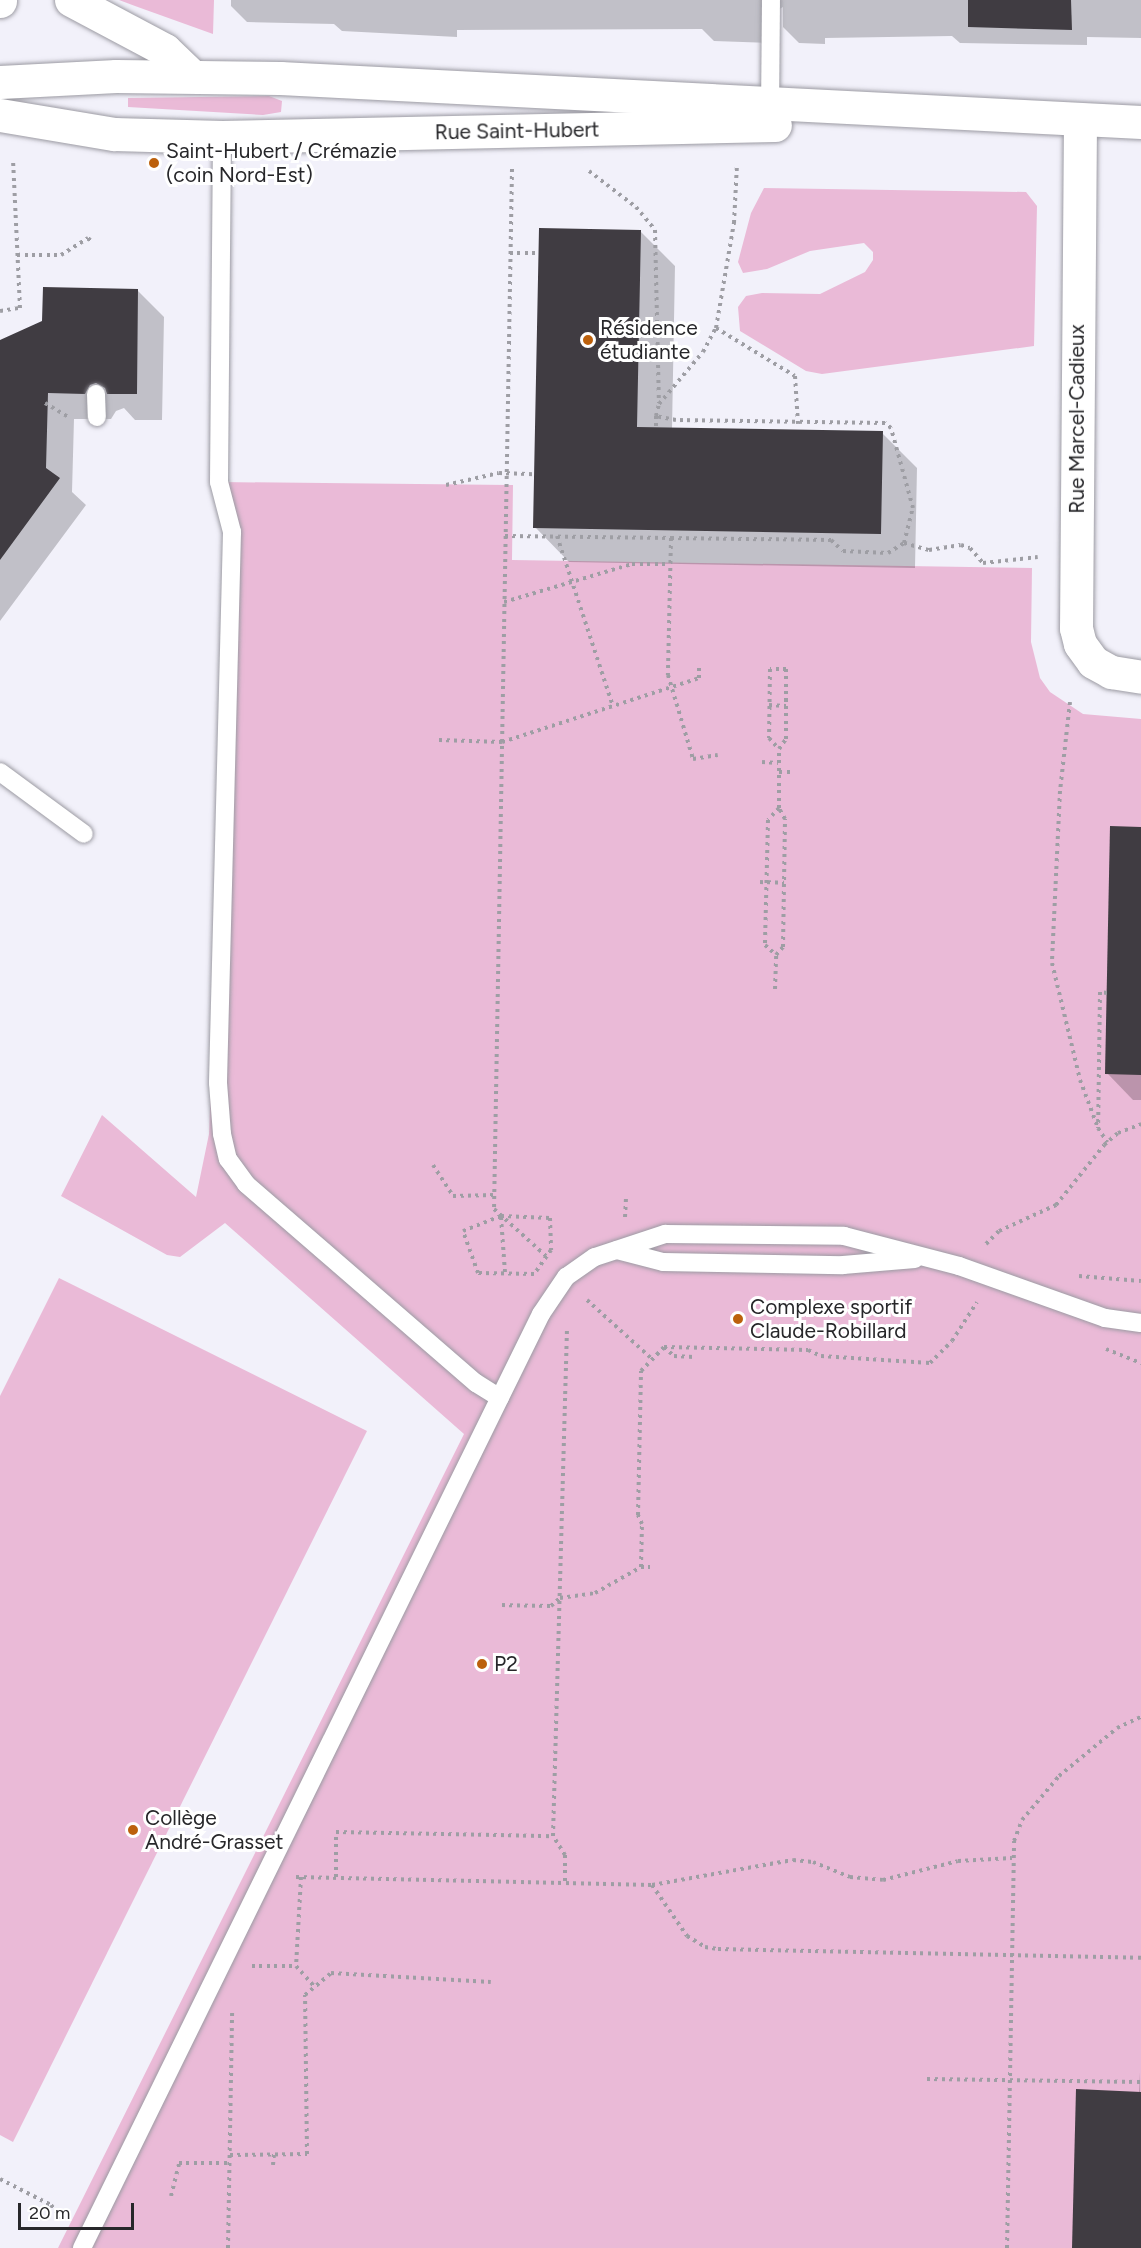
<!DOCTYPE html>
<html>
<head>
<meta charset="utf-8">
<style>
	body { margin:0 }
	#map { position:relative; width:1141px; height:2248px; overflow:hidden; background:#f2f1fa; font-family:Figtree,sans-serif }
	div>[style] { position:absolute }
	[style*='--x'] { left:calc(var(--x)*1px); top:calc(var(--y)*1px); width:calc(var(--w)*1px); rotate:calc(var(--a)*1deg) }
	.green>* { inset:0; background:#eabad7 }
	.shadow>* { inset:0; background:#0003 }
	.building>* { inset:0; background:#403c42 }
	.path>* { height:4px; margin-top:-2px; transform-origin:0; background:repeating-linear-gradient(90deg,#9e9ea4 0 3px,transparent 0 7.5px) }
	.roads { filter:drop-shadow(0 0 2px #9c9ba3) drop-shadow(0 0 2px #9c9ba3) }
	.lane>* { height:18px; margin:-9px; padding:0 9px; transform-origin:9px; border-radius:9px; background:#fff }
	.street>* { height:33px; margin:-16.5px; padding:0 16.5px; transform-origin:16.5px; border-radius:16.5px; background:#fff }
	.secondary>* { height:33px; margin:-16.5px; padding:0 16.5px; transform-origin:16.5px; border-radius:16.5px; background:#fff }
	.dots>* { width:16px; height:16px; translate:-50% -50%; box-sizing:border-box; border:3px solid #fff; border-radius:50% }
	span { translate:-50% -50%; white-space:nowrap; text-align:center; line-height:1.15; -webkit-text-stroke:6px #fff; paint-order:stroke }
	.street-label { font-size:21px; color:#27272a }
	.poi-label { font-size:21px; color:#27272a }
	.left { translate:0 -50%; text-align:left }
	.scale { position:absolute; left:18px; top:2203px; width:116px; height:27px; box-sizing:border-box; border:3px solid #27272a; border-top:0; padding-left:8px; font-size:18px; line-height:21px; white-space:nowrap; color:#27272a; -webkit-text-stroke:4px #fff; paint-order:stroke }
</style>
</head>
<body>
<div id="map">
	<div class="green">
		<i style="clip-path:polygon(119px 0,214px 0,213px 34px,135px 6px)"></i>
		<i style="clip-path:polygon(269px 96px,282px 101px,281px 112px,263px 115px,128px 107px,128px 98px)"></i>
		<i style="clip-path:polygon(764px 188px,1026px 192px,1037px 206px,1034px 346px,822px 374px,806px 371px,740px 331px,738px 307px,746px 296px,762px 293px,820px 294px,865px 272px,873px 260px,873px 252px,864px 243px,810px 251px,767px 269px,743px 273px,738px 262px,751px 213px)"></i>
		<i style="clip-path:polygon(219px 482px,513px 485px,512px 560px,1032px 568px,1031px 642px,1040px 678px,1050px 692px,1083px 714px,1141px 719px,1141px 2248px,58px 2248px,464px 1434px,225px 1223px,180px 1257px,167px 1255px,61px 1196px,102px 1115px,196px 1197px,209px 1134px,232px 532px)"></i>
		<i style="clip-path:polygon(59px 1278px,367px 1431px,13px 2142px,0 2135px,0 1396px)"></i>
	</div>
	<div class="shadow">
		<i style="clip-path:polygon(231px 0,1141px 0,1141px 38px,1087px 37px,1087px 45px,960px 43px,952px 36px,825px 38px,825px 44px,799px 43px,783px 27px,783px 7px,776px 11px,775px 43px,714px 41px,702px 29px,457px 30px,457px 37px,342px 31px,334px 24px,247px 22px,231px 6px)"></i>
		<i style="clip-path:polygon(640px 231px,675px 266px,672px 429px,882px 433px,917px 468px,915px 568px,569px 562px,535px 527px)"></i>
		<i style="clip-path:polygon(137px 290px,164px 317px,162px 420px,135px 420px,124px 408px,116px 411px,111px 419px,74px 419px,72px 492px,86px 505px,0 621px,0 341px)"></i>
		<i style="clip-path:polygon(1141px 828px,1141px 1100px,1133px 1100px,1107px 1073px)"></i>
		<i style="clip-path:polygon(1140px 2072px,1141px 2248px,1074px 2248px,1139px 2093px)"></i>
	</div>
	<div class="building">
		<i style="clip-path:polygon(968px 0,1071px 0,1072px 30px,968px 27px)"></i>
		<i style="clip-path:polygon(539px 228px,641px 230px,637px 427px,883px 431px,881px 534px,533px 528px)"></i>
		<i style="clip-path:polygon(43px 287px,138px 289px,137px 394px,107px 394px,105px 388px,96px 383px,90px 385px,85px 394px,48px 393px,46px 468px,60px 478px,0 560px,0 340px,42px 321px)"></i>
		<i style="clip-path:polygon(1110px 826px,1141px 827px,1141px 1075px,1105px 1074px)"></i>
		<i style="clip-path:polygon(1076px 2089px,1141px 2092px,1141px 2248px,1072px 2248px)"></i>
	</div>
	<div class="path">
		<i style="--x:512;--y:169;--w:1040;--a:90.99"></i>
		<i style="--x:494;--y:1209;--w:70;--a:42.1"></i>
		<i style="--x:589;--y:171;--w:59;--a:37.5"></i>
		<i style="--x:636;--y:207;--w:30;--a:50"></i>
		<i style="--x:655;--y:230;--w:173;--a:88.7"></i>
		<i style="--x:510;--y:253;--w:28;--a:0"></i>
		<i style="--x:17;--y:255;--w:44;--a:0"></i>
		<i style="--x:61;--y:255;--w:32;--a:-32"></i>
		<i style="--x:88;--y:238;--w:7;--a:45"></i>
		<i style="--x:0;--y:311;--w:20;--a:-9"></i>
		<i style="--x:20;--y:308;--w:147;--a:-92.7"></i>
		<i style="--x:716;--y:328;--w:92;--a:31.3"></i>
		<i style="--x:795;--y:376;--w:48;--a:86.4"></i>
		<i style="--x:45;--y:403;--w:27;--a:31"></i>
		<i style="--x:656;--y:416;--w:11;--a:90"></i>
		<i style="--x:446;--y:485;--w:54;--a:-12.8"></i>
		<i style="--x:499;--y:473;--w:35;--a:2"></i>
		<i style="--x:505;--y:536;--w:166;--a:0.7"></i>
		<i style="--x:671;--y:538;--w:137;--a:91.3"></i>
		<i style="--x:668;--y:675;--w:88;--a:73.4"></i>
		<i style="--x:693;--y:759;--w:25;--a:-9"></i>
		<i style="--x:557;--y:536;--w:179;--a:71.8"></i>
		<i style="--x:671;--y:538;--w:160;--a:0.7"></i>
		<i style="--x:831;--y:540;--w:16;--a:43"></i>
		<i style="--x:843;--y:551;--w:45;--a:2.5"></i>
		<i style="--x:888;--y:553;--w:19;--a:-32"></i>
		<i style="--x:904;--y:543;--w:36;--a:-76"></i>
		<i style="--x:913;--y:508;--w:83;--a:-105.4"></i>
		<i style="--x:891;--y:428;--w:8;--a:-140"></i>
		<i style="--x:885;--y:423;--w:209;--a:-179.2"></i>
		<i style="--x:676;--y:420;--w:20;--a:-169"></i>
		<i style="--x:656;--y:416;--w:12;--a:-76"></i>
		<i style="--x:659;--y:404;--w:68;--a:-49.8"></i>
		<i style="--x:703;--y:352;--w:27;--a:-62"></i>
		<i style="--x:716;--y:328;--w:107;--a:-80.3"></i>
		<i style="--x:734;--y:223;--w:60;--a:-87.1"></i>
		<i style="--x:904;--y:543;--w:26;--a:16"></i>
		<i style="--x:929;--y:550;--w:32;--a:-9"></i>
		<i style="--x:961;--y:545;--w:9;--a:18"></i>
		<i style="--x:970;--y:548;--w:20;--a:49"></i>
		<i style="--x:983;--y:563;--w:55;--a:-6.2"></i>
		<i style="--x:504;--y:602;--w:134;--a:-16.5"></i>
		<i style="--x:632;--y:564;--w:38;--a:0"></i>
		<i style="--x:1070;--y:702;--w:90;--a:96.4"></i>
		<i style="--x:1060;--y:791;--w:172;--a:92.7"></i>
		<i style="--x:1052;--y:963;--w:120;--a:76.5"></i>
		<i style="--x:1080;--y:1080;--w:51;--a:69.4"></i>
		<i style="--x:769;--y:705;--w:17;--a:3"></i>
		<i style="--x:439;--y:740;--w:63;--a:1.8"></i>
		<i style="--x:502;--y:742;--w:207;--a:-18"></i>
		<i style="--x:699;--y:678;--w:10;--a:-90"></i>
		<i style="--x:762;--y:762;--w:16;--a:4"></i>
		<i style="--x:779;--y:772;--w:12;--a:0"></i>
		<i style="--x:779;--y:808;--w:59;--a:-90"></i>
		<i style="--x:779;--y:749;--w:12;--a:-55"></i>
		<i style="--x:786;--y:739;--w:70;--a:-90"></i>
		<i style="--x:786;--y:669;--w:16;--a:180"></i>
		<i style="--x:770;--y:669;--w:69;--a:90.8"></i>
		<i style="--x:769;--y:738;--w:15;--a:48"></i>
		<i style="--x:760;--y:882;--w:24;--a:2"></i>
		<i style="--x:775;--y:989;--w:34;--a:-88"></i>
		<i style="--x:776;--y:955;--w:11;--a:-49"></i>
		<i style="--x:783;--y:947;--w:128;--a:-89.1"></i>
		<i style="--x:785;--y:819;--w:13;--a:-119"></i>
		<i style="--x:779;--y:808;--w:16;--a:133"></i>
		<i style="--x:768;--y:820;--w:125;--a:91.4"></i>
		<i style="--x:765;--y:945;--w:15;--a:42"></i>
		<i style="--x:1107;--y:993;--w:7;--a:-172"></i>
		<i style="--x:1100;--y:992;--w:136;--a:90.8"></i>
		<i style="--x:1098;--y:1128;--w:17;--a:57"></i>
		<i style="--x:433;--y:1165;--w:37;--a:57"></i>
		<i style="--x:453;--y:1196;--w:41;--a:-1.4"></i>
		<i style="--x:501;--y:1216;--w:49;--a:2.3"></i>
		<i style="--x:550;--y:1218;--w:32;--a:88"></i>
		<i style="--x:551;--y:1250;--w:29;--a:125"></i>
		<i style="--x:534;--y:1274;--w:56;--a:-179"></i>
		<i style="--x:478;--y:1273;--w:45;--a:-109.7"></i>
		<i style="--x:463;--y:1231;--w:41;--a:-21.5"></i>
		<i style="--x:501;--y:1217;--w:56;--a:85.9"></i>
		<i style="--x:625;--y:1217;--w:20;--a:-87"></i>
		<i style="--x:986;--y:1244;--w:18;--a:-45"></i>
		<i style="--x:999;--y:1231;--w:63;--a:-24.5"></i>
		<i style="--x:1056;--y:1205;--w:77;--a:-51.3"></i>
		<i style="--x:1104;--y:1145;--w:18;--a:-41"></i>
		<i style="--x:1118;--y:1133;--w:25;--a:-21"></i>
		<i style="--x:1079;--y:1276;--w:62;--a:4.6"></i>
		<i style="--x:587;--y:1300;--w:88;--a:42.2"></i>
		<i style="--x:664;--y:1347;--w:13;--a:42"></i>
		<i style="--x:674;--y:1356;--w:20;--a:3"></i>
		<i style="--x:1106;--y:1349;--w:38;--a:22"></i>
		<i style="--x:641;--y:1567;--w:43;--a:-88.7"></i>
		<i style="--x:642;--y:1524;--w:10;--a:-114"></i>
		<i style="--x:638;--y:1515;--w:144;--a:-88.8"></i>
		<i style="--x:641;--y:1371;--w:33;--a:-46"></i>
		<i style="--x:664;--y:1347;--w:144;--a:1.2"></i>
		<i style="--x:808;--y:1350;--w:14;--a:25"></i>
		<i style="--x:821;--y:1356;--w:109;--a:3.7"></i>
		<i style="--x:930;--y:1363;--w:31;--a:-45"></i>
		<i style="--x:952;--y:1341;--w:46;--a:-57.3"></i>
		<i style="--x:502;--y:1605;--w:49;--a:1.2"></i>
		<i style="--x:551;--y:1606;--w:12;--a:-42"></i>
		<i style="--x:560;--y:1598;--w:35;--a:-8"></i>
		<i style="--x:595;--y:1593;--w:53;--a:-29.5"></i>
		<i style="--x:641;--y:1567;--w:9;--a:0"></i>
		<i style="--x:296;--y:1877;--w:356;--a:1.3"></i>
		<i style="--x:652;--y:1885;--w:62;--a:55.5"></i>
		<i style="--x:687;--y:1936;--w:21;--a:31"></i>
		<i style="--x:705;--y:1947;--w:13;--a:9"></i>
		<i style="--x:718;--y:1949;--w:423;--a:1.2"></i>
		<i style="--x:301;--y:1877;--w:89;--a:93.2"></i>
		<i style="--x:296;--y:1966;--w:28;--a:48"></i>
		<i style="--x:336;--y:1877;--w:45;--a:-90"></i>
		<i style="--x:336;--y:1832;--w:217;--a:1.1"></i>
		<i style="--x:565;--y:1881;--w:26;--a:-90"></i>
		<i style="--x:565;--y:1855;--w:22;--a:-122"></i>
		<i style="--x:553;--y:1836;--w:506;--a:-88.42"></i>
		<i style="--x:652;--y:1885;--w:143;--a:-10.1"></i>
		<i style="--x:793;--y:1860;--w:20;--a:6"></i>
		<i style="--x:813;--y:1862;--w:40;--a:22"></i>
		<i style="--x:850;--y:1877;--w:33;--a:5"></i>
		<i style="--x:883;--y:1880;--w:77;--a:-14.2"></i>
		<i style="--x:958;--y:1861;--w:54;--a:-3.2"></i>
		<i style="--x:252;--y:1966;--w:44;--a:0"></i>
		<i style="--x:927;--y:2079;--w:214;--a:0.8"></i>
		<i style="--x:230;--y:2155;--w:77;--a:-0.7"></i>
		<i style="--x:307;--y:2154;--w:159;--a:-90.7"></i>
		<i style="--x:305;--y:1995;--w:34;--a:-40"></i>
		<i style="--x:331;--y:1973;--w:160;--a:3.2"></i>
		<i style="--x:273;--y:2165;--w:11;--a:-85"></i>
		<i style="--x:0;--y:2179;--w:57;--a:27"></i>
		<i style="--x:51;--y:2205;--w:19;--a:51"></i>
		<i style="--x:171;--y:2196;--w:34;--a:-76"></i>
		<i style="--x:179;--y:2163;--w:51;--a:0"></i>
		<i style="--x:228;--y:2248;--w:236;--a:-89"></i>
		<i style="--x:1007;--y:2248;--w:407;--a:-89"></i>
		<i style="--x:1014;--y:1841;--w:22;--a:-69"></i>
		<i style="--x:1022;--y:1820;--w:57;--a:-49.9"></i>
		<i style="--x:1059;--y:1776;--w:75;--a:-39.6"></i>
		<i style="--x:1117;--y:1728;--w:26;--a:-25"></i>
	</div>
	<div class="roads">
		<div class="lane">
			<i style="--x:770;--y:112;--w:112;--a:-89.5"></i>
			<i style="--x:222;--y:137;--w:345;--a:90.5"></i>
			<i style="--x:219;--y:482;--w:52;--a:75.4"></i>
			<i style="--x:232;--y:532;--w:551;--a:91.46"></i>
			<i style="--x:218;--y:1083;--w:51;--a:85.5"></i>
			<i style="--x:222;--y:1134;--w:26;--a:77"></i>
			<i style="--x:228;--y:1159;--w:31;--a:54"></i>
			<i style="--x:246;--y:1184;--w:304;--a:40.9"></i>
			<i style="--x:476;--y:1383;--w:28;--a:32"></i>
			<i style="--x:96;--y:394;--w:23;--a:88"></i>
			<i style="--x:0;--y:772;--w:104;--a:36.4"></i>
			<i style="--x:617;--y:1250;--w:48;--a:14.6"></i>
			<i style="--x:663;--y:1262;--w:180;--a:1"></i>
			<i style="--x:843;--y:1265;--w:72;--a:-4.8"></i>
			<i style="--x:82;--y:2248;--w:1041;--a:-63.83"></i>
			<i style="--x:541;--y:1314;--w:45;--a:-56"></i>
			<i style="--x:566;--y:1277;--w:35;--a:-35"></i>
			<i style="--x:595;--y:1257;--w:74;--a:-18.2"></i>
			<i style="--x:665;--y:1234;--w:179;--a:0.6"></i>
			<i style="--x:844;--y:1236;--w:119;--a:14.6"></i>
			<i style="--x:959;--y:1266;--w:155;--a:19.6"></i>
			<i style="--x:1105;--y:1318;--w:36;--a:8"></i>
		</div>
		<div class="street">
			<i style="--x:1080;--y:121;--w:507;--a:90.45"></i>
			<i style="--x:1076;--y:628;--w:16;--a:76"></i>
			<i style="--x:1080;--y:644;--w:22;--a:54"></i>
			<i style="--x:1093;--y:662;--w:21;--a:29"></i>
			<i style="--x:1111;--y:672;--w:30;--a:9"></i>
		</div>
		<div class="secondary">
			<i style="--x:71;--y:0;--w:106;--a:28"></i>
			<i style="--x:165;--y:50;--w:37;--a:44"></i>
			<i style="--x:0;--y:1;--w:1;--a:-90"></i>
			<i style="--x:0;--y:82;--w:116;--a:-3"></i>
			<i style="--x:116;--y:76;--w:164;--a:0.7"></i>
			<i style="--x:280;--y:78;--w:862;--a:2.93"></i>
			<i style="--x:0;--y:115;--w:116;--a:9.5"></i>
			<i style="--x:114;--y:134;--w:108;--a:1.6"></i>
			<i style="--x:222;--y:137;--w:553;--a:-1.24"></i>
		</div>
	</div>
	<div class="dots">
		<i style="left:154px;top:163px;background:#bc600c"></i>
		<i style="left:588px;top:340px;background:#bc600c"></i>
		<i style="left:738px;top:1319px;background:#bc600c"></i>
		<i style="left:482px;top:1664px;background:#bc600c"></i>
		<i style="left:133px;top:1830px;background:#bc600c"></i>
	</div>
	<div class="street-label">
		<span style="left:517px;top:131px;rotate:-1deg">Rue Saint-Hubert</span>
		<span style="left:1077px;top:419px;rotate:-90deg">Rue Marcel-Cadieux</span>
	</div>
	<div class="poi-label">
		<span class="left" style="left:166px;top:163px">Saint-Hubert / Crémazie<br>(coin Nord-Est)</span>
		<span class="left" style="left:600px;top:340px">Résidence<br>étudiante</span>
		<span class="left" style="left:750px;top:1319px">Complexe sportif<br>Claude-Robillard</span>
		<span class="left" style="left:494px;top:1664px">P2</span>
		<span class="left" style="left:145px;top:1830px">Collège<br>André-Grasset</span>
	</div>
	<div class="scale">20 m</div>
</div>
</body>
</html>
